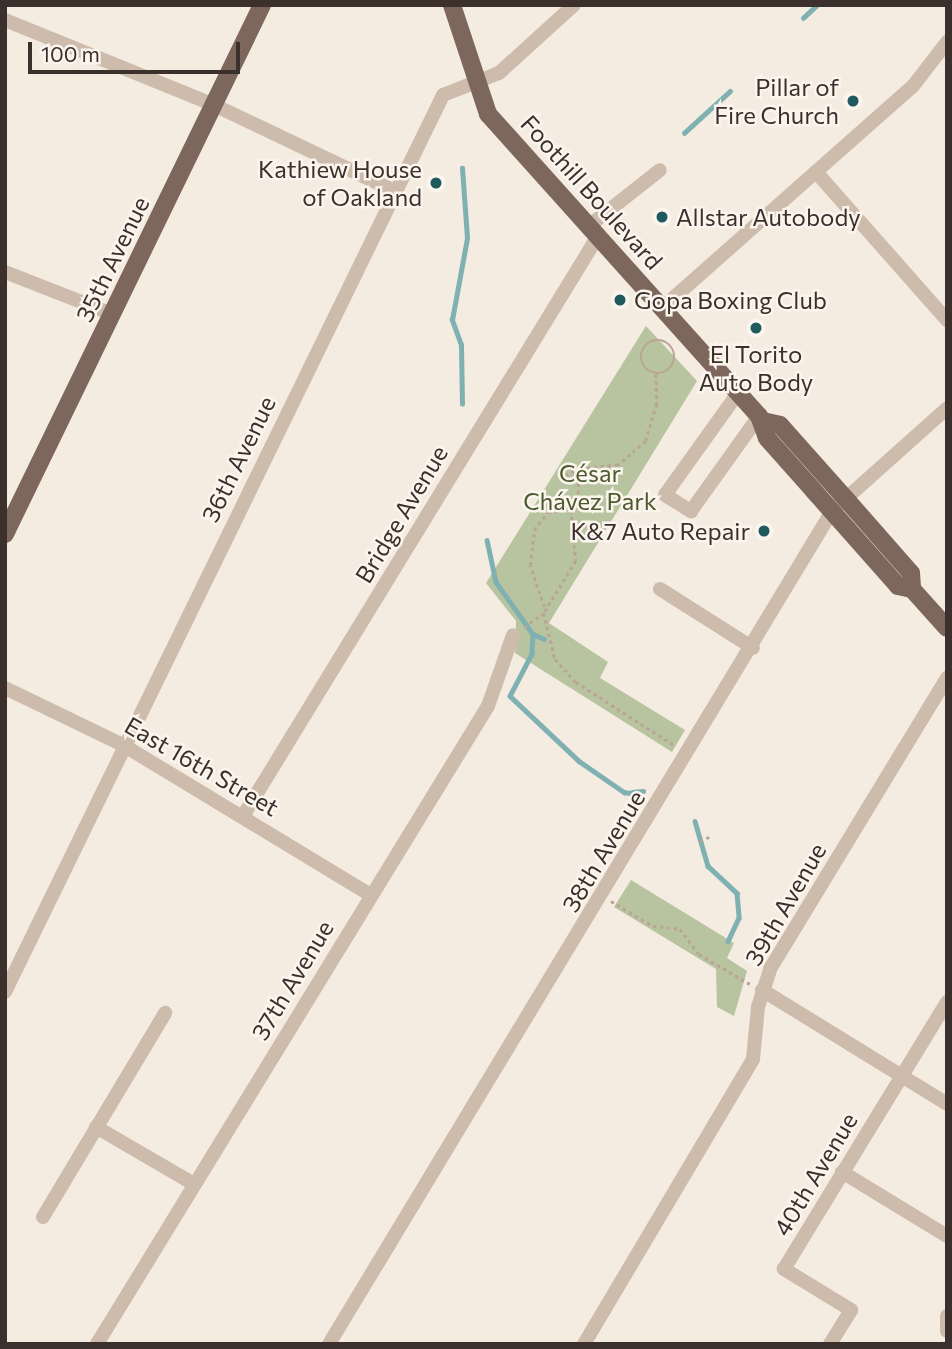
<!DOCTYPE html>
<html>
<head>
<meta charset="utf-8">
<style>
	body { margin:0 }
	#map { position:relative; width:952px; height:1349px; overflow:hidden; background:#f4ebe1; font-family:Commissioner,sans-serif }
	div>[style] { position:absolute }
	[style*='--x'] { left:calc(var(--x)*1px); top:calc(var(--y)*1px); width:calc(var(--w)*1px); rotate:calc(var(--a)*1deg) }
	.green>* { inset:0; background:#b8c4a0 }
	.stream>* { height:4.5px; margin:-2.25px; padding:0 2.25px; transform-origin:2.25px; border-radius:2.25px; background:#7fb0b2 }
	.path>* { height:2.5px; margin-top:-1.25px; transform-origin:0; background:repeating-linear-gradient(90deg,#b9a596 0 3.5px,transparent 0 7px) }
	.path>.ring { margin:-1.25px; padding:0; box-sizing:content-box; background:none; border:2.5px solid #b9a596; border-radius:50% }
	.minor>* { height:14px; margin:-7px; padding:0 7px; transform-origin:7px; border-radius:7px; background:#cdbbac }
	.major>* { height:18px; margin:-9px; padding:0 9px; transform-origin:9px; border-radius:9px; background:#7d675c }
	.dots>* { width:19px; height:19px; translate:-50% -50%; box-sizing:border-box; border:4px solid #fbf5ee; border-radius:50% }
	span { translate:-50% -50%; white-space:nowrap; text-align:center; line-height:1.15; -webkit-text-stroke:5px #fbf5ee; paint-order:stroke }
	.poi-label { font-size:24px; color:#3b302b }
	.right { translate:-100% -50%; text-align:right }
	.left { translate:0 -50%; text-align:left }
	.street-label { font-size:24px; color:#3b302b }
	.park-label { font-size:24px; color:#4a5a2e }
	.frame { position:absolute; inset:0; border:7px solid #3b302b; pointer-events:none }
	.scale { position:absolute; left:28px; top:42px; width:212px; height:32px; box-sizing:border-box; border:4px solid #3b302b; border-top:0; padding-left:9px; font-size:21px; line-height:24px; white-space:nowrap; color:#3b302b; -webkit-text-stroke:5px #fbf5ee; paint-order:stroke }
</style>
</head>
<body>
<div id="map">
	<div class="green">
		<i style="clip-path:polygon(646px 326px,697px 381px,549px 623px,608px 662px,600px 678px,685px 730px,672px 752px,515px 653px,516px 621px,486px 583px)"></i>
		<i style="clip-path:polygon(631px 880px,734px 943px,727px 958px,747px 971px,734px 1016px,717px 1007px,716px 969px,614px 907px)"></i>
	</div>
	<div class="stream">
		<i style="--x:803;--y:18;--w:19;--a:-43"></i>
		<i style="--x:684;--y:133;--w:62;--a:-42.4"></i>
		<i style="--x:462;--y:404;--w:59;--a:-91"></i>
		<i style="--x:461;--y:345;--w:27;--a:-110"></i>
		<i style="--x:452;--y:320;--w:83;--a:-79.6"></i>
		<i style="--x:467;--y:238;--w:70;--a:-94.1"></i>
		<i style="--x:487;--y:540;--w:43;--a:77.9"></i>
		<i style="--x:496;--y:582;--w:64;--a:54.6"></i>
		<i style="--x:533;--y:634;--w:20;--a:93"></i>
		<i style="--x:532;--y:654;--w:47;--a:117.6"></i>
		<i style="--x:510;--y:696;--w:95;--a:43.3"></i>
		<i style="--x:579;--y:761;--w:55;--a:34.6"></i>
		<i style="--x:624;--y:792;--w:17;--a:10"></i>
		<i style="--x:533;--y:634;--w:12;--a:24"></i>
		<i style="--x:632;--y:792;--w:11;--a:-5"></i>
		<i style="--x:695;--y:821;--w:47;--a:73.9"></i>
		<i style="--x:708;--y:866;--w:40;--a:43"></i>
		<i style="--x:737;--y:893;--w:25;--a:85"></i>
		<i style="--x:739;--y:918;--w:26;--a:115"></i>
	</div>
	<div class="path">
		<i class="ring" style="left:641px;top:340px;width:31.5px;height:31.5px"></i>
		<i style="--x:656;--y:374;--w:30;--a:88"></i>
		<i style="--x:657;--y:404;--w:39;--a:107"></i>
		<i style="--x:646;--y:441;--w:37;--a:139"></i>
		<i style="--x:618;--y:465;--w:41;--a:174.4"></i>
		<i style="--x:577;--y:469;--w:22;--a:85"></i>
		<i style="--x:579;--y:491;--w:21;--a:113"></i>
		<i style="--x:571;--y:510;--w:51;--a:84.4"></i>
		<i style="--x:576;--y:561;--w:61;--a:121.6"></i>
		<i style="--x:544;--y:613;--w:47;--a:76.6"></i>
		<i style="--x:555;--y:659;--w:31;--a:48"></i>
		<i style="--x:576;--y:682;--w:117;--a:32.7"></i>
		<i style="--x:559;--y:479;--w:21;--a:-29"></i>
		<i style="--x:544;--y:607;--w:44;--a:-108.4"></i>
		<i style="--x:530;--y:565;--w:35;--a:-83"></i>
		<i style="--x:534;--y:530;--w:23;--a:-52"></i>
		<i style="--x:548;--y:512;--w:22;--a:-5"></i>
		<i style="--x:524;--y:627;--w:24;--a:-35"></i>
		<i style="--x:700;--y:841;--w:10;--a:-24"></i>
		<i style="--x:611;--y:901;--w:49;--a:30.8"></i>
		<i style="--x:653;--y:926;--w:27;--a:6"></i>
		<i style="--x:680;--y:929;--w:31;--a:53"></i>
		<i style="--x:699;--y:954;--w:59;--a:30.5"></i>
	</div>
	<div class="minor">
		<i style="--x:5;--y:20;--w:226;--a:22.1"></i>
		<i style="--x:214;--y:105;--w:199;--a:25.5"></i>
		<i style="--x:816;--y:172;--w:198;--a:48.5"></i>
		<i style="--x:589;--y:226;--w:90;--a:-38.3"></i>
		<i style="--x:5;--y:272;--w:115;--a:21.4"></i>
		<i style="--x:662;--y:308;--w:335;--a:-41.5"></i>
		<i style="--x:913;--y:86;--w:56;--a:-52.3"></i>
		<i style="--x:738;--y:393;--w:125;--a:125.6"></i>
		<i style="--x:665;--y:495;--w:31;--a:32"></i>
		<i style="--x:691;--y:511;--w:117;--a:-54.4"></i>
		<i style="--x:660;--y:589;--w:110;--a:32.4"></i>
		<i style="--x:5;--y:688;--w:131;--a:25.8"></i>
		<i style="--x:123;--y:745;--w:290;--a:31.2"></i>
		<i style="--x:243;--y:816;--w:680;--a:-58.53"></i>
		<i style="--x:762;--y:990;--w:217;--a:31.6"></i>
		<i style="--x:5;--y:992;--w:998;--a:-63.97"></i>
		<i style="--x:443;--y:95;--w:60;--a:-21.4"></i>
		<i style="--x:499;--y:73;--w:101;--a:-42.2"></i>
		<i style="--x:96;--y:1127;--w:113;--a:30.2"></i>
		<i style="--x:842;--y:1172;--w:123;--a:31.4"></i>
		<i style="--x:43;--y:1217;--w:238;--a:-59.1"></i>
		<i style="--x:947;--y:1316;--w:15;--a:90"></i>
		<i style="--x:97;--y:1344;--w:748;--a:-58.5"></i>
		<i style="--x:488;--y:706;--w:75;--a:-70.6"></i>
		<i style="--x:329;--y:1344;--w:973;--a:-58.87"></i>
		<i style="--x:832;--y:511;--w:154;--a:-41.8"></i>
		<i style="--x:584;--y:1344;--w:331;--a:-59.3"></i>
		<i style="--x:753;--y:1059;--w:52;--a:-84.5"></i>
		<i style="--x:758;--y:1007;--w:40;--a:-72"></i>
		<i style="--x:770;--y:969;--w:341;--a:-58.7"></i>
		<i style="--x:830;--y:1344;--w:40;--a:-58"></i>
		<i style="--x:851;--y:1310;--w:79;--a:-148.5"></i>
		<i style="--x:784;--y:1269;--w:313;--a:-58.6"></i>
	</div>
	<div class="major">
		<i style="--x:452;--y:5;--w:115;--a:71.7"></i>
		<i style="--x:488;--y:114;--w:406;--a:48.1"></i>
		<i style="--x:759;--y:416;--w:23;--a:70"></i>
		<i style="--x:767;--y:438;--w:71;--a:48.4"></i>
		<i style="--x:814;--y:491;--w:127;--a:48.5"></i>
		<i style="--x:898;--y:586;--w:14;--a:12"></i>
		<i style="--x:912;--y:589;--w:52;--a:48.1"></i>
		<i style="--x:763;--y:421;--w:17;--a:13"></i>
		<i style="--x:780;--y:425;--w:98;--a:48.3"></i>
		<i style="--x:845;--y:498;--w:100;--a:48.7"></i>
		<i style="--x:911;--y:573;--w:16;--a:86"></i>
		<i style="--x:5;--y:534;--w:588;--a:-64.09"></i>
	</div>
	<div class="dots">
		<i style="left:853px;top:101px;background:#1f5a5e"></i>
		<i style="left:436px;top:183px;background:#1f5a5e"></i>
		<i style="left:662px;top:217px;background:#1f5a5e"></i>
		<i style="left:620px;top:300px;background:#1f5a5e"></i>
		<i style="left:756px;top:328px;background:#1f5a5e"></i>
		<i style="left:764px;top:531px;background:#1f5a5e"></i>
	</div>
	<div class="poi-label">
		<span class="right" style="left:839px;top:101px">Pillar of<br>Fire Church</span>
		<span class="right" style="left:422px;top:183px">Kathiew House<br>of Oakland</span>
		<span class="left" style="left:676px;top:217px">Allstar Autobody</span>
		<span class="left" style="left:634px;top:300px">Gopa Boxing Club</span>
		<span style="left:756px;top:368px">El Torito<br>Auto Body</span>
		<span class="right" style="left:750px;top:531px">K&amp;7 Auto Repair</span>
	</div>
	<div class="street-label">
		<span style="left:592px;top:192px;rotate:48deg">Foothill Boulevard</span>
		<span style="left:112px;top:259px;rotate:-64deg">35th Avenue</span>
		<span style="left:238px;top:459px;rotate:-64deg">36th Avenue</span>
		<span style="left:401px;top:514px;rotate:-59deg">Bridge Avenue</span>
		<span style="left:202px;top:766px;rotate:30deg">East 16th Street</span>
		<span style="left:603px;top:851px;rotate:-59deg">38th Avenue</span>
		<span style="left:785px;top:904px;rotate:-60deg">39th Avenue</span>
		<span style="left:292px;top:980px;rotate:-59deg">37th Avenue</span>
		<span style="left:815px;top:1174px;rotate:-59deg">40th Avenue</span>
	</div>
	<div class="park-label">
		<span style="left:590px;top:487px">César<br>Chávez Park</span>
	</div>
	<div class="frame"></div>
	<div class="scale">100 m</div>
</div>
</body>
</html>
